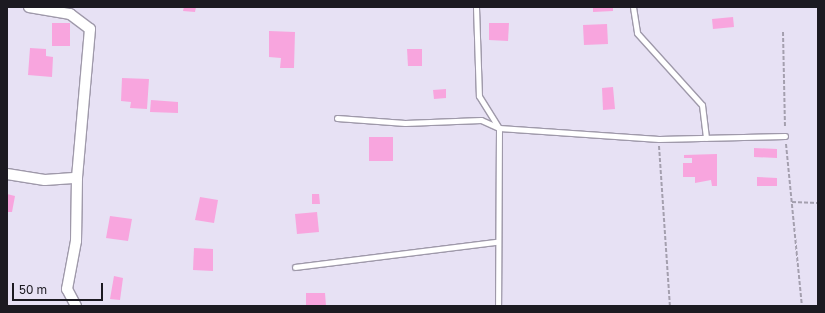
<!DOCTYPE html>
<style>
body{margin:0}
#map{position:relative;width:825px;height:313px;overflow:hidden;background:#e7e1f4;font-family:"Golos Text",sans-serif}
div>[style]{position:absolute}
.building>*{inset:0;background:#f8a5de}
.path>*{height:2px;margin-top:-1px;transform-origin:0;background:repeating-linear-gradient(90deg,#a49fae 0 4px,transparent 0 6px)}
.roads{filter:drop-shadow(1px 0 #9f99aa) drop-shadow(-1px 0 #9f99aa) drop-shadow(0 1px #9f99aa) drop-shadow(0 -1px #9f99aa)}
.lane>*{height:5px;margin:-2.5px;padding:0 2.5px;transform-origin:2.5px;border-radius:2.5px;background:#fff}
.street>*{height:10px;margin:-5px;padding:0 5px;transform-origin:5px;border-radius:5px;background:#fff}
span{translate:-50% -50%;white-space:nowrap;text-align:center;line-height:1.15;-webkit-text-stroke:3px #e7e1f4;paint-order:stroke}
.frame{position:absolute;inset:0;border:8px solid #1c1a21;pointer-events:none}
.scale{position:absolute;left:12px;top:283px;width:91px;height:18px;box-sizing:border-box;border:2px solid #1c1a21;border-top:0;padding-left:5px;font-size:12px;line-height:14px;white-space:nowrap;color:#1c1a21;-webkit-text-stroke:3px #e7e1f4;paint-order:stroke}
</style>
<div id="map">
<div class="building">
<div style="clip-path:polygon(184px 7px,196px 7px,195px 12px,183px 11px)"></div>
<div style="clip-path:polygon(593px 7px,613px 7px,613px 11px,593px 12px)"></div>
<div style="clip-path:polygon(733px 17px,734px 27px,713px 29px,712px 19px)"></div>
<div style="clip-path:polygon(52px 23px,70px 23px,70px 46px,52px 46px)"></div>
<div style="clip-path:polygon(489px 23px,509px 23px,508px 41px,489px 40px)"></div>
<div style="clip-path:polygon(607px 24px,608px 44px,584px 45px,583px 25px)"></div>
<div style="clip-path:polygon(269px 31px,295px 32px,294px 68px,280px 68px,281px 58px,269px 57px)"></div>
<div style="clip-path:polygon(30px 48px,46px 49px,46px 56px,53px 57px,52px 77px,28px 75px)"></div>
<div style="clip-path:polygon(407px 49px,422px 49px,422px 66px,408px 66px)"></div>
<div style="clip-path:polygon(122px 78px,149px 79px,147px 109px,130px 108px,131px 102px,121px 101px)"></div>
<div style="clip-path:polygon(613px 87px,615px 109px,603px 110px,602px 88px)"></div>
<div style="clip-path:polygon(446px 89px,446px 98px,434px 99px,433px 90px)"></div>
<div style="clip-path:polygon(151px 100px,178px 102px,178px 113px,150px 112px)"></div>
<div style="clip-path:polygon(369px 137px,393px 137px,393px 161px,369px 161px)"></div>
<div style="clip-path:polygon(754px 148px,777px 149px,777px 158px,754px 157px)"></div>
<div style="clip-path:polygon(717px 154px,717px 186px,712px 186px,711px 180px,695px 183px,695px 177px,683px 177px,683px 163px,692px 163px,692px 158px,684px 158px,684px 155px)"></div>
<div style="clip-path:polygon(757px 177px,777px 178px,777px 186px,757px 186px)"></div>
<div style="clip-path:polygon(7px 194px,15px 196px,12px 212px,7px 212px)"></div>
<div style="clip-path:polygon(312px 194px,319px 194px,320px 204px,312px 204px)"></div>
<div style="clip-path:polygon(200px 197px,218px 200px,214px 223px,195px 220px)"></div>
<div style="clip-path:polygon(317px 212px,319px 232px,297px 234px,295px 214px)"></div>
<div style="clip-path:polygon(110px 216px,132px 219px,128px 241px,106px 238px)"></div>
<div style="clip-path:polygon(194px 248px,213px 249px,213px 271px,193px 270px)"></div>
<div style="clip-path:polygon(114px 276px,123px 278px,120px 300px,110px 299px)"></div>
<div style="clip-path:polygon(306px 293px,325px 293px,326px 306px,306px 306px)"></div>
</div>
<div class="path">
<div style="left:783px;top:32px;width:96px;rotate:88.8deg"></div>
<div style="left:786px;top:144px;width:163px;rotate:84.4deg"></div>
<div style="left:659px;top:146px;width:160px;rotate:86.1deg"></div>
<div style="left:792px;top:202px;width:26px;rotate:2deg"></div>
</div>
<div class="roads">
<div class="lane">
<div style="left:476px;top:7px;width:89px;rotate:88.1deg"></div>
<div style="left:479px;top:96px;width:38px;rotate:58deg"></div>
<div style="left:499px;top:128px;width:178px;rotate:90.3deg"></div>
<div style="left:633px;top:7px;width:26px;rotate:81deg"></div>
<div style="left:637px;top:33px;width:97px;rotate:47.9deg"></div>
<div style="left:702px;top:105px;width:33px;rotate:83deg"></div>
<div style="left:337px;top:118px;width:68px;rotate:4.2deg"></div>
<div style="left:405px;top:123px;width:76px;rotate:-2.3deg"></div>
<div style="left:481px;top:120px;width:20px;rotate:24deg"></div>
<div style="left:499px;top:128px;width:160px;rotate:3.9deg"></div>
<div style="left:659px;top:139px;width:126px;rotate:-1.4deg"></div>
<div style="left:295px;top:267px;width:203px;rotate:-7.1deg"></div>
</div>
<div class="street">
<div style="left:29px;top:7px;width:42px;rotate:9.7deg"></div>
<div style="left:70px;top:14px;width:25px;rotate:37deg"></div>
<div style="left:90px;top:29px;width:150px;rotate:95deg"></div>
<div style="left:77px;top:178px;width:63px;rotate:90.9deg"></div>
<div style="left:76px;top:241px;width:49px;rotate:100.6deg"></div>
<div style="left:67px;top:289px;width:19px;rotate:62deg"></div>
<div style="left:7px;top:174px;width:38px;rotate:9deg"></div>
<div style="left:45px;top:180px;width:32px;rotate:-4deg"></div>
</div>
</div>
<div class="frame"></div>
<div class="scale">50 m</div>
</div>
